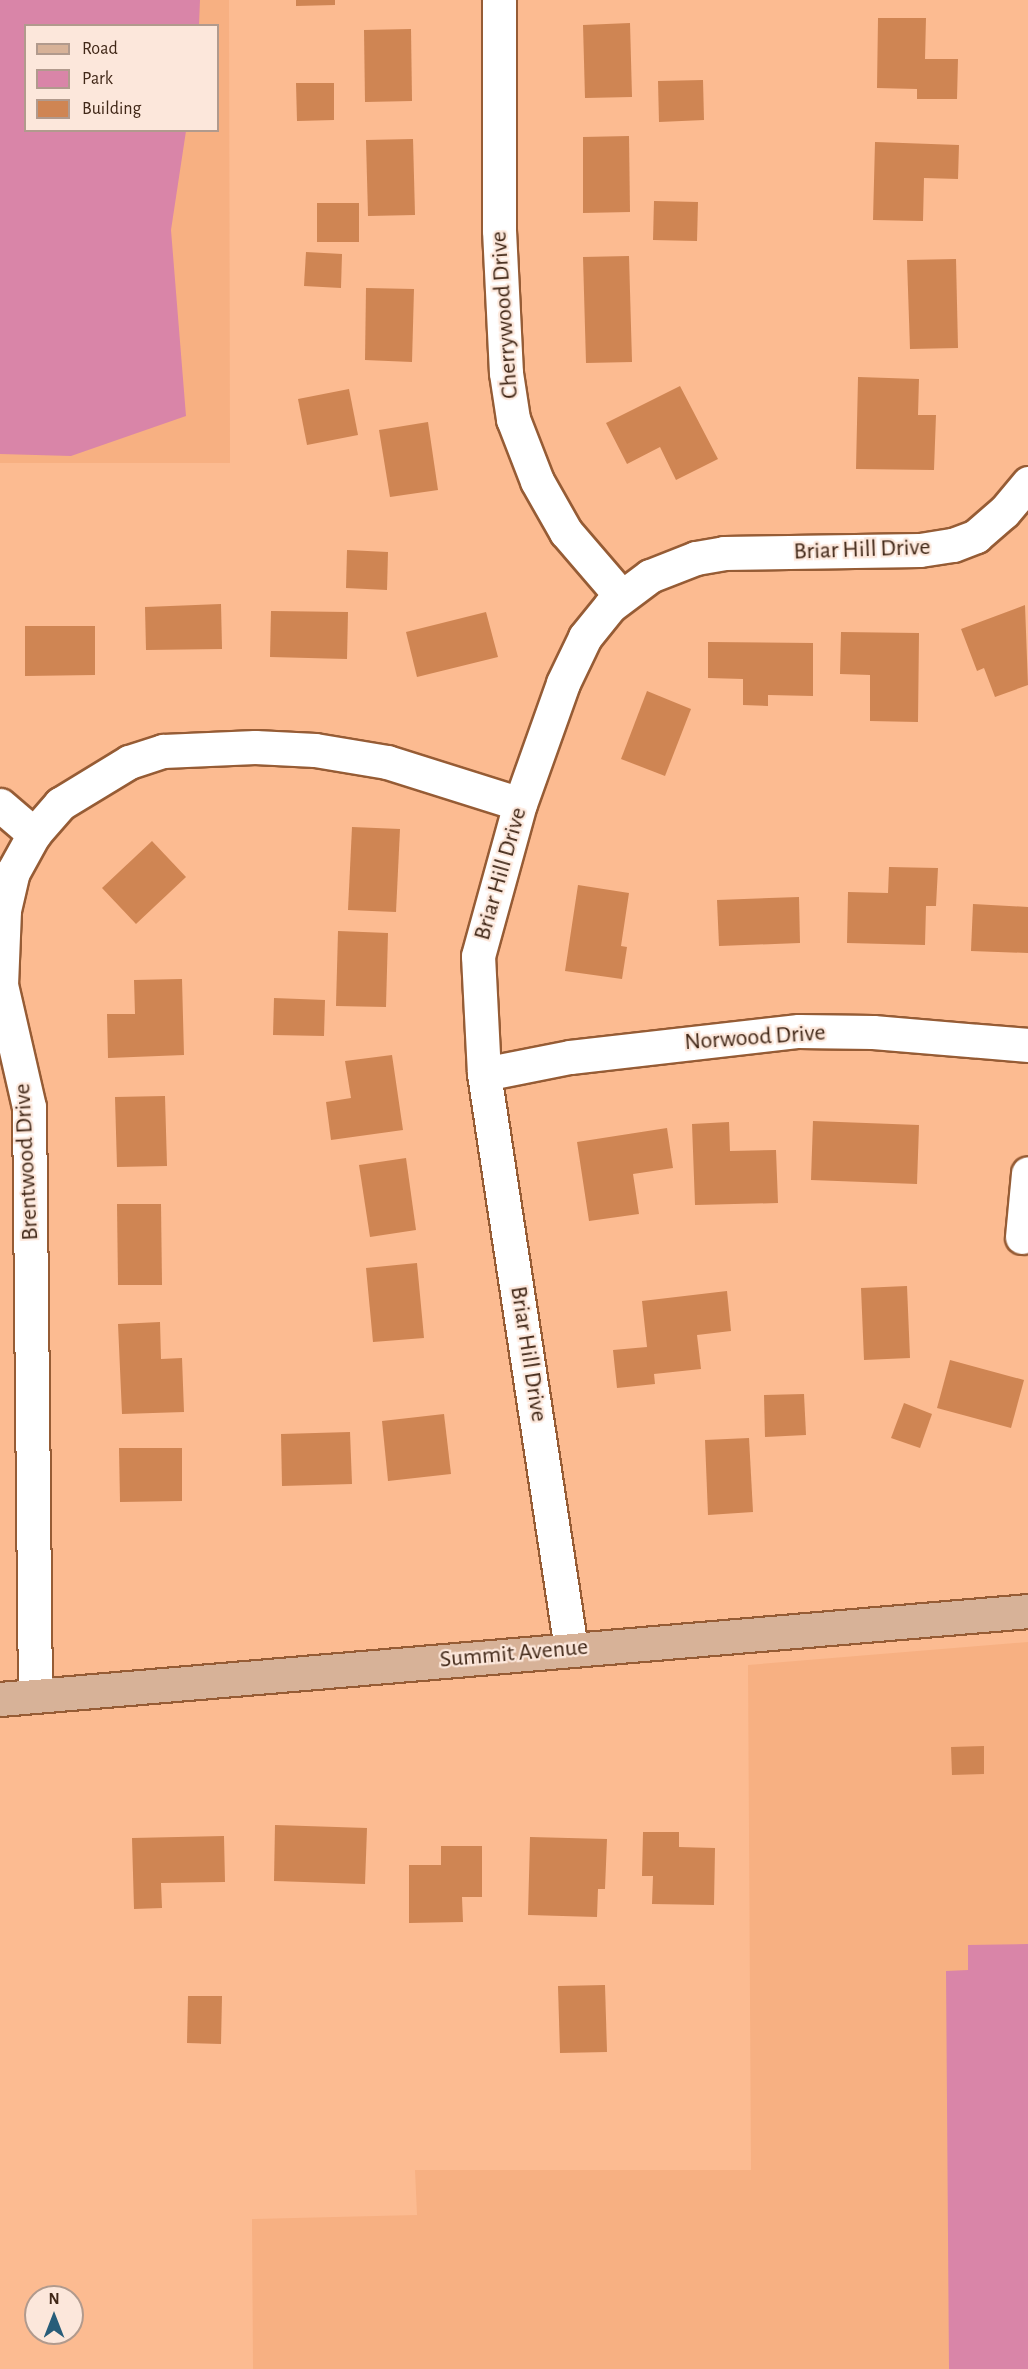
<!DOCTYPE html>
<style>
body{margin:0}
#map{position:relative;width:1028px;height:2369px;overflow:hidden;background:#fcbb91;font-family:"Alegreya Sans",sans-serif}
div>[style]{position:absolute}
.built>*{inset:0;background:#f7b082}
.green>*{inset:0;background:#d985a8}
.building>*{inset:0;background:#cf8553}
.roads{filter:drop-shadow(2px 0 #965c35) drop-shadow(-2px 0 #965c35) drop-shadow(0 2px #965c35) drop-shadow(0 -2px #965c35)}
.minor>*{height:33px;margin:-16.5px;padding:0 16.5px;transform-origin:16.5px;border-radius:16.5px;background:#fff}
.major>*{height:33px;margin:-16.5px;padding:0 16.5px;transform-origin:16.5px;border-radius:16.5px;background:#d7b298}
span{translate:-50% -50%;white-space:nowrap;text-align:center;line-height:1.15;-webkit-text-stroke:4.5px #fce7db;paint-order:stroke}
.street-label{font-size:24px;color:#402717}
.legend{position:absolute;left:24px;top:24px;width:195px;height:108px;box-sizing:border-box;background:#fce7db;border:2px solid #b19a8d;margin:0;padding:8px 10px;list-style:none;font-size:18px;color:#402717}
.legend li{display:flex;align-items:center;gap:12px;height:30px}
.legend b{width:30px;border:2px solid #b19a8d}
.north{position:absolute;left:24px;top:2285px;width:60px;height:60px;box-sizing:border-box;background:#fce7db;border:2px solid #b19a8d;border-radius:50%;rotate:0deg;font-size:16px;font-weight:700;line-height:24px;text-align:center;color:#402717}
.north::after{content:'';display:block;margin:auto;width:21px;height:27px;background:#285d79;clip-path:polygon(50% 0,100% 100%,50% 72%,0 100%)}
</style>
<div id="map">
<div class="built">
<div style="clip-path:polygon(evenodd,0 0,229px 0,230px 463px,0 463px,0 0,26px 26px,218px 26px,218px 130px,26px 130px,26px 26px)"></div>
<div style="clip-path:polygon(1028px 1642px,1028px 2369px,253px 2369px,252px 2219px,417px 2215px,415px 2170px,751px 2170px,748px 1665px)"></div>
</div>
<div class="green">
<div style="clip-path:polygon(0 0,200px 0,199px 25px,26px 26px,26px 130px,186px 131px,171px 230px,186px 416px,71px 456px,0 454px)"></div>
<div style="clip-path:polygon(1028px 1944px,1028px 2369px,949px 2369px,946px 1971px,968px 1970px,968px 1945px)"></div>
</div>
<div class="building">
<div style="clip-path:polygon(296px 0,335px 0,335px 5px,296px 6px)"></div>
<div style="clip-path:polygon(878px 18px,926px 18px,925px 59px,958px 59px,957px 99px,917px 99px,917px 89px,877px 88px)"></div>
<div style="clip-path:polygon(630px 23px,632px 97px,585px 98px,583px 25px)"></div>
<div style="clip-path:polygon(411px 29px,412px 101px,365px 102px,364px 30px)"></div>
<div style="clip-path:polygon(703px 80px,704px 120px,659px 122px,658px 81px)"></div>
<div style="clip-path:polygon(296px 83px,334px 83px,334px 120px,297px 121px)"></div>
<div style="clip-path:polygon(629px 136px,630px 212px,583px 213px,583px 137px)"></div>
<div style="clip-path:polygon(413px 139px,415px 215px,368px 216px,366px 140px)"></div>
<div style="clip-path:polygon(875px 142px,959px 145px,958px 179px,924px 178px,923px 221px,873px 220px)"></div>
<div style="clip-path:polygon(654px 201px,698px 202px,697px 241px,653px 240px)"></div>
<div style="clip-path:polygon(317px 203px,359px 203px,359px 242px,317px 242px)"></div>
<div style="clip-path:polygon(306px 252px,342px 254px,341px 288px,304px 286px)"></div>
<div style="clip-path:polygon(629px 256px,632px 362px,586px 363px,583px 257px)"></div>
<div style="clip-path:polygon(956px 259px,958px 348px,910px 349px,907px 260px)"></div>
<div style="clip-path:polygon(366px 288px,414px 289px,412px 362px,365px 360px)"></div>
<div style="clip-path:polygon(858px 377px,919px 379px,918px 415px,936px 415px,934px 470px,856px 469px)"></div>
<div style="clip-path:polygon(680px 386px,718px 459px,676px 480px,660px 447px,627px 464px,606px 423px)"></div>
<div style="clip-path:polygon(349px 389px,358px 435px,307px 445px,298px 399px)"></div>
<div style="clip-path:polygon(428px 422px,438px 490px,390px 497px,379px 430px)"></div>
<div style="clip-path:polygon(347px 550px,388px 552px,387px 590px,346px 588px)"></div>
<div style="clip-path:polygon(221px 604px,222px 649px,146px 650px,145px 607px)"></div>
<div style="clip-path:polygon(1025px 605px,1028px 685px,995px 697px,984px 668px,977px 671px,961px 629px)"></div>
<div style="clip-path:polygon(271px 611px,348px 612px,347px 659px,270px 657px)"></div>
<div style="clip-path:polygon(486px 612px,498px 657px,417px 677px,406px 632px)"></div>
<div style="clip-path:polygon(25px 626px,95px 626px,95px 675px,25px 676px)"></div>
<div style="clip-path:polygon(841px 632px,919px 633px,918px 722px,870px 721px,870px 675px,840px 674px)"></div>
<div style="clip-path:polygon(708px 642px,813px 643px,813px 696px,768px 695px,768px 706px,743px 705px,743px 679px,708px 678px)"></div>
<div style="clip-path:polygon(647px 691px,691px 709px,665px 776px,621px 759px)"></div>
<div style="clip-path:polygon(352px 827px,400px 829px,396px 912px,348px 910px)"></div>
<div style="clip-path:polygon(152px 841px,186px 877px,136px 924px,102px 888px)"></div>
<div style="clip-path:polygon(889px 867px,938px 868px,936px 906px,926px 906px,925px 945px,847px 943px,848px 892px,888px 893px)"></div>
<div style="clip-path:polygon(578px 885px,629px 893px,621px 946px,627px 947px,622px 979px,565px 971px)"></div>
<div style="clip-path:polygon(799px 897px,800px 943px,719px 946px,717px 900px)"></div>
<div style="clip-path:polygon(973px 904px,1028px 907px,1028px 953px,971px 951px)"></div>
<div style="clip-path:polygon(338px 931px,388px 933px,386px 1007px,336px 1006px)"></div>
<div style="clip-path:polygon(182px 979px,184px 1055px,108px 1058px,107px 1014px,135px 1014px,134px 980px)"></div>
<div style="clip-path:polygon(274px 998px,325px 1000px,324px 1036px,273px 1035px)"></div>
<div style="clip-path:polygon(392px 1055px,403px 1130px,331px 1140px,326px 1102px,351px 1098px,345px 1061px)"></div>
<div style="clip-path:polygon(165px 1096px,167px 1166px,117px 1167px,115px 1097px)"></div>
<div style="clip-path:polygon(813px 1121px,919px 1125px,917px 1184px,811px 1180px)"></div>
<div style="clip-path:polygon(729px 1122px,730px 1151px,776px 1150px,778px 1203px,695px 1205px,692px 1124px)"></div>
<div style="clip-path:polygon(667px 1128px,673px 1168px,633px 1174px,639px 1214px,589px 1221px,577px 1142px)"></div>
<div style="clip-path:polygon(406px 1158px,416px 1230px,370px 1237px,359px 1165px)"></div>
<div style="clip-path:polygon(117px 1204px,161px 1204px,162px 1285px,118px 1285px)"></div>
<div style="clip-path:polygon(417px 1263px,424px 1338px,373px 1342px,366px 1268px)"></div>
<div style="clip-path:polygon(907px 1286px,910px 1358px,864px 1360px,861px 1288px)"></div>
<div style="clip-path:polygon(727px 1291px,731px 1331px,697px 1335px,701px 1369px,654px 1374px,655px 1384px,617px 1388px,613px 1350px,647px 1347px,642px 1301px)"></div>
<div style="clip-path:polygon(160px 1322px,161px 1359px,182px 1358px,184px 1412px,122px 1414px,118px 1324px)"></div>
<div style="clip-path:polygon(950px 1360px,1024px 1380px,1011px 1428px,937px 1408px)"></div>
<div style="clip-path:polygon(804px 1394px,806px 1435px,765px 1437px,764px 1395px)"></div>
<div style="clip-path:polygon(904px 1403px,932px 1414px,920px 1448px,891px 1438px)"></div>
<div style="clip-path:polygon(444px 1414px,451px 1474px,388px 1481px,382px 1421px)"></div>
<div style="clip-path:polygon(350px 1432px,352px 1484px,282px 1486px,281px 1434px)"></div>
<div style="clip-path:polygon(749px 1438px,753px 1512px,708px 1515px,705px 1440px)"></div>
<div style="clip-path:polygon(119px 1448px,182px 1448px,182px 1501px,120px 1502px)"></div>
<div style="clip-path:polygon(984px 1746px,984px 1774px,952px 1775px,951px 1747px)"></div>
<div style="clip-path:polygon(275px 1825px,367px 1828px,365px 1884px,274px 1881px)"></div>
<div style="clip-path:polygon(643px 1832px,679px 1832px,679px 1847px,715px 1848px,714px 1905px,652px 1904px,653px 1876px,642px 1876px)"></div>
<div style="clip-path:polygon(224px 1836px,225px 1882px,161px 1883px,162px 1908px,134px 1909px,132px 1838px)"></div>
<div style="clip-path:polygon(530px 1837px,607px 1839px,605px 1889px,598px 1889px,597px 1917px,528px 1915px)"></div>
<div style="clip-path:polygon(441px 1846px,482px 1846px,482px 1897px,462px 1897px,463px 1922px,409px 1923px,409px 1865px,441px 1865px)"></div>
<div style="clip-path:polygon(605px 1985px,607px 2052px,560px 2053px,558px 1986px)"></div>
<div style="clip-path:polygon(188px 1996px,222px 1996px,221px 2044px,187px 2043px)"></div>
</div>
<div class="roads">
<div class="minor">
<div style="left:499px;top:0;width:230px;rotate:90deg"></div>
<div style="left:499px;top:230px;width:143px;rotate:87.2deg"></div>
<div style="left:506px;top:373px;width:47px;rotate:81.3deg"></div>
<div style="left:513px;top:419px;width:66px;rotate:68.8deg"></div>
<div style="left:537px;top:481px;width:59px;rotate:60.4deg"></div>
<div style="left:566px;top:532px;width:84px;rotate:49.3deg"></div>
<div style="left:0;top:805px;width:45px;rotate:40.5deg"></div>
<div style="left:484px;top:1074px;width:88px;rotate:-11.2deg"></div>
<div style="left:570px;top:1057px;width:230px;rotate:-6.5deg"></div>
<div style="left:799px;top:1031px;width:74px;rotate:0.8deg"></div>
<div style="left:873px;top:1032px;width:156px;rotate:4.8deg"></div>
<div style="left:1022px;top:1237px;width:64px;rotate:-84.6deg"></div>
<div style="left:571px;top:1649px;width:582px;rotate:-98.6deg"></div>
<div style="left:484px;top:1074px;width:118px;rotate:-92.9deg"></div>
<div style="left:478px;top:956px;width:158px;rotate:-74.6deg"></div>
<div style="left:520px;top:804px;width:128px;rotate:-70.4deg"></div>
<div style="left:563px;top:683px;width:51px;rotate:-64.4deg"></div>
<div style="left:585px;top:637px;width:40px;rotate:-51deg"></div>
<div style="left:610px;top:606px;width:50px;rotate:-36.9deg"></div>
<div style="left:650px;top:576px;width:49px;rotate:-21.4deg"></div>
<div style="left:696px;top:558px;width:28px;rotate:-10deg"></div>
<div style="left:724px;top:553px;width:196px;rotate:-0.9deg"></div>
<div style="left:920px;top:550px;width:33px;rotate:-9deg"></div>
<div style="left:953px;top:545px;width:25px;rotate:-21deg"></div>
<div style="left:976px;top:536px;width:37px;rotate:-41deg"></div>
<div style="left:1004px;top:512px;width:38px;rotate:-50deg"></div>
<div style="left:35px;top:1696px;width:589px;rotate:-90.58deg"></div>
<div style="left:29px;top:1107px;width:125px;rotate:-102.9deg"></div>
<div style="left:1px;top:985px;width:75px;rotate:-87.7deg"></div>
<div style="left:4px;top:910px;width:39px;rotate:-77deg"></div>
<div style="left:13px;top:872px;width:43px;rotate:-61.1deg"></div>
<div style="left:34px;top:834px;width:40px;rotate:-49deg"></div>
<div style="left:60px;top:804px;width:81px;rotate:-31.3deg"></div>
<div style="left:129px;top:762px;width:36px;rotate:-18deg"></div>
<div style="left:163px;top:751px;width:92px;rotate:-2.5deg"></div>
<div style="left:255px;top:747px;width:60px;rotate:2.9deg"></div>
<div style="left:315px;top:750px;width:73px;rotate:9.5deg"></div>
<div style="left:387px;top:762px;width:139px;rotate:17.5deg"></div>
</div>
<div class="major">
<div style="left:0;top:1699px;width:1032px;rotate:-4.89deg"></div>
</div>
</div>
<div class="street-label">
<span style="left:505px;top:315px;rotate:-94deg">Cherrywood Drive</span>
<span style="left:862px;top:550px;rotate:-2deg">Briar Hill Drive</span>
<span style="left:501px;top:874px;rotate:-74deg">Briar Hill Drive</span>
<span style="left:755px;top:1038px;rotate:-4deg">Norwood Drive</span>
<span style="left:27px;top:1162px;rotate:-93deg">Brentwood Drive</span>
<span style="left:528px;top:1354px;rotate:81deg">Briar Hill Drive</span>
<span style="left:514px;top:1654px;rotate:-5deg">Summit Avenue</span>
</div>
<ul class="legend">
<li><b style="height:8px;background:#d7b298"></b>Road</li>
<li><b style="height:16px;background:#d985a8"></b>Park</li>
<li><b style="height:16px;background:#cf8553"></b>Building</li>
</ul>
<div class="north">N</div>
</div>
